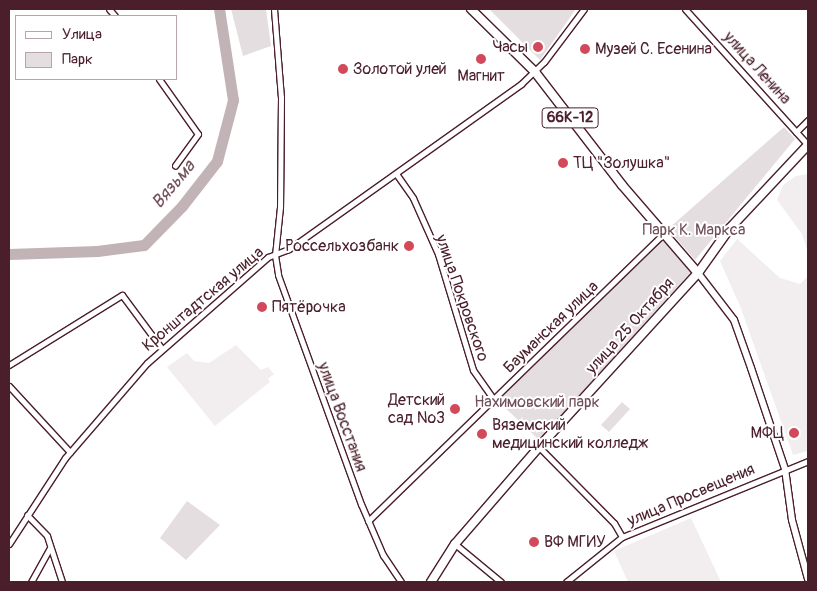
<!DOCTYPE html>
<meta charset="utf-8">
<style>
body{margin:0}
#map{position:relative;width:817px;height:591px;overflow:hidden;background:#fff;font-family:Pangolin,sans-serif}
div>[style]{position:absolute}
.built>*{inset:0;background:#f2eeef}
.green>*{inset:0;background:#e5dee0}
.river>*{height:11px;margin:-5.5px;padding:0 5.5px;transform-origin:5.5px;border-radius:5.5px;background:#c1b3b6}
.roads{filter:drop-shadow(1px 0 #4a1f2b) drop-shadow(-1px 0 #4a1f2b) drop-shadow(0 1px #4a1f2b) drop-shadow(0 -1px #4a1f2b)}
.minor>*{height:5px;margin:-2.5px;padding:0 2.5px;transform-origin:2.5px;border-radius:2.5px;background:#fff}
.tertiary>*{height:6px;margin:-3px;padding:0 3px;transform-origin:3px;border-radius:3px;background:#fff}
.primary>*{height:8px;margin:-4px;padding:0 4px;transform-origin:4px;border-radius:4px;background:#fff}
.dots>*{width:14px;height:14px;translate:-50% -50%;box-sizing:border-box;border:2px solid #fff;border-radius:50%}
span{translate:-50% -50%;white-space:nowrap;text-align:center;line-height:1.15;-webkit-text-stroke:4px #fff;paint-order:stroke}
.shield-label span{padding:1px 4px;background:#fff;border:1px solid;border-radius:4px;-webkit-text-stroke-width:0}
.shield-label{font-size:15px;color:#4a1f2b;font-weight:700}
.poi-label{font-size:16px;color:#4a1f2b}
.right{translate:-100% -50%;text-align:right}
.left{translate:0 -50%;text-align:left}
.street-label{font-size:16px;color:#4a1f2b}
.park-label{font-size:16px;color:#714f58}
.water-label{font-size:18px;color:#74535c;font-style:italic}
.frame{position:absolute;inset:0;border:10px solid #4a1f2b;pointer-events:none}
.legend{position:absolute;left:15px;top:15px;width:162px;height:65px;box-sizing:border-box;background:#fff;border:1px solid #b7a5aa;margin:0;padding:6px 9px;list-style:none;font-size:15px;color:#4a1f2b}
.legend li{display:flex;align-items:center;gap:10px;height:25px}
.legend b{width:25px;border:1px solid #b7a5aa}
</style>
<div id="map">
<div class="built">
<div style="clip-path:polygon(808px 174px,808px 253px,802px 234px,777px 200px,783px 185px,796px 176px)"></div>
<div style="clip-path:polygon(737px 239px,780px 278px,800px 284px,808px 276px,808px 451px,793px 455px,740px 306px,720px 261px)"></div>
<div style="clip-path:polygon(236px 345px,261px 370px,268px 367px,274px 374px,268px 379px,270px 382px,215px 426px,167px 367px,187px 353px,194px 361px,209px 363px)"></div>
<div style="clip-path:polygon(691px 518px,721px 582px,628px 582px,614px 551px)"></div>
</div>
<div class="green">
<div style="clip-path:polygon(231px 9px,266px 9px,271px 46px,243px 56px)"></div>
<div style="clip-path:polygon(489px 9px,576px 9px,540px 60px)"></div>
<div style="clip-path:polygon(784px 127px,795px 139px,695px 260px,668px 229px)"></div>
<div style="clip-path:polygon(663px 239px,691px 272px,539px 440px,498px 401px)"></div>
<div style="clip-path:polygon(622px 402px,630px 409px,609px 432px,601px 425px)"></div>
<div style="clip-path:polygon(187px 501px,220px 525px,186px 560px,160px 538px)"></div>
</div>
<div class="river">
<div style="left:9px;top:254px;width:88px;rotate:-2deg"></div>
<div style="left:97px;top:251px;width:47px;rotate:-7.3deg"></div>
<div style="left:144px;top:245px;width:54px;rotate:-45.7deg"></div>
<div style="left:182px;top:206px;width:57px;rotate:-52.1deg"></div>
<div style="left:217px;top:161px;width:63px;rotate:-75.3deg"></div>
<div style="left:233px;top:100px;width:92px;rotate:-98.7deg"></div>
</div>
<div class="roads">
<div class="minor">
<div style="left:109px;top:9px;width:9px;rotate:49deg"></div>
<div style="left:274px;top:9px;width:88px;rotate:85.5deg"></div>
<div style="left:281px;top:97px;width:110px;rotate:90.5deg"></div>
<div style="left:280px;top:207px;width:48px;rotate:95.9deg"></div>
<div style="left:275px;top:255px;width:20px;rotate:81deg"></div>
<div style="left:278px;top:275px;width:244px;rotate:70.1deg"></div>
<div style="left:361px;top:504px;width:56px;rotate:66.7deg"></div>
<div style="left:383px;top:555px;width:32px;rotate:56deg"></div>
<div style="left:685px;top:9px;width:182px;rotate:47.9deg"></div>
<div style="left:159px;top:79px;width:67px;rotate:54.7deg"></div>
<div style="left:198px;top:134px;width:39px;rotate:126deg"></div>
<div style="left:796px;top:132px;width:17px;rotate:-45deg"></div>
<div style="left:397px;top:175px;width:28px;rotate:55deg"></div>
<div style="left:413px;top:198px;width:61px;rotate:65.9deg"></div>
<div style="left:438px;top:254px;width:121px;rotate:73.2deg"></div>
<div style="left:473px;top:370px;width:37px;rotate:55deg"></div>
<div style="left:9px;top:365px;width:133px;rotate:-31.8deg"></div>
<div style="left:122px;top:295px;width:67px;rotate:53.5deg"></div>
<div style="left:9px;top:386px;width:90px;rotate:47.3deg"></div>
<div style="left:539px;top:447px;width:107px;rotate:45.4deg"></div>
<div style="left:614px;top:523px;width:16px;rotate:60deg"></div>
<div style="left:27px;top:515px;width:29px;rotate:46deg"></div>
<div style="left:47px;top:536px;width:48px;rotate:71.9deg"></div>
<div style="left:368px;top:521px;width:412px;rotate:-44.2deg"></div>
<div style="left:9px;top:544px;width:103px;rotate:-56.9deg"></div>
<div style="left:65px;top:458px;width:125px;rotate:-49.2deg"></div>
<div style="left:147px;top:363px;width:161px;rotate:-41.2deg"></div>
<div style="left:268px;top:257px;width:22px;rotate:-21deg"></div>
<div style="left:289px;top:249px;width:285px;rotate:-35.4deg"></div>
<div style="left:521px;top:84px;width:32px;rotate:-44deg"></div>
<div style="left:544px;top:62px;width:66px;rotate:-53deg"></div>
<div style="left:455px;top:544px;width:60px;rotate:39.6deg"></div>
<div style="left:31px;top:582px;width:39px;rotate:-61deg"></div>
<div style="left:566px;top:582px;width:72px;rotate:-38.8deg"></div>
<div style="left:622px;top:537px;width:201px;rotate:-22.2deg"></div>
</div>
<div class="tertiary">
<div style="left:698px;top:273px;width:59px;rotate:52.5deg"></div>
<div style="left:734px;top:320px;width:51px;rotate:70.5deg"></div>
<div style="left:751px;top:368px;width:107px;rotate:71.4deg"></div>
<div style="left:785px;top:469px;width:51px;rotate:82.2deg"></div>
<div style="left:792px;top:520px;width:61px;rotate:74.8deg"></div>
</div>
<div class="primary">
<div style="left:471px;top:9px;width:90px;rotate:44.5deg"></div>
<div style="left:535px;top:72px;width:143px;rotate:52.4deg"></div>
<div style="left:622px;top:185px;width:116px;rotate:49.2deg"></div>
<div style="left:431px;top:582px;width:45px;rotate:-57.7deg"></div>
<div style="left:455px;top:544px;width:128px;rotate:-49.1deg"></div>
<div style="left:539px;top:447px;width:236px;rotate:-47.6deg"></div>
<div style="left:698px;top:273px;width:55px;rotate:-54.6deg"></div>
<div style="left:730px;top:228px;width:114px;rotate:-46.8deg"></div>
</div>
</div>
<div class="dots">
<div style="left:538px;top:47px;background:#d1495b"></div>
<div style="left:585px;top:49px;background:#d1495b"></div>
<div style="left:481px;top:59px;background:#d1495b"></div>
<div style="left:343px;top:69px;background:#d1495b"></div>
<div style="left:563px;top:163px;background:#d1495b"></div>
<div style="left:409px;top:246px;background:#d1495b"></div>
<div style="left:262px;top:307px;background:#d1495b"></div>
<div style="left:455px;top:409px;background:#d1495b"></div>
<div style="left:794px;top:433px;background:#d1495b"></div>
<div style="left:482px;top:434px;background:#d1495b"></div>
<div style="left:534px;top:542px;background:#d1495b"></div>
</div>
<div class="shield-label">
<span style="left:570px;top:118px">66К-12</span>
</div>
<div class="poi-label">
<span class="right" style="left:528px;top:47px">Часы</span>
<span class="left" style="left:595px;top:49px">Музей С. Есенина</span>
<span class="left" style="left:353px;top:69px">Золотой улей</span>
<span style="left:481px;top:76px">Магнит</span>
<span class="left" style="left:573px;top:163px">ТЦ "Золушка"</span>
<span class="right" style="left:399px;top:246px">Россельхозбанк</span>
<span class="left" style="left:272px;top:307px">Пятёрочка</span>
<span class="right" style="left:445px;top:409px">Детский<br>сад №3</span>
<span class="left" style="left:492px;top:434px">Вяземский<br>медицинский колледж</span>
<span class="right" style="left:784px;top:433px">МФЦ</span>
<span class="left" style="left:544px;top:542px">ВФ МГИУ</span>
</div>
<div class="street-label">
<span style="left:757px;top:68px;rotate:48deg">улица Ленина</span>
<span style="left:462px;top:298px;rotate:71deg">улица Покровского</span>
<span style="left:203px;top:299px;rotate:-40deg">Кронштадтская улица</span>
<span style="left:630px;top:326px;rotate:-48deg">улица 25 Октября</span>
<span style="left:551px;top:327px;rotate:-44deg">Бауманская улица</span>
<span style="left:342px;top:417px;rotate:70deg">улица Восстания</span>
<span style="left:691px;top:495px;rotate:-23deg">улица Просвещения</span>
</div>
<div class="park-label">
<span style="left:694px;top:230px">Парк К. Маркса</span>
<span style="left:537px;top:402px">Нахимовский парк</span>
</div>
<div class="water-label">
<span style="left:174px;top:185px;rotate:-50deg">Вязьма</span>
</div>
<div class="frame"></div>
<ul class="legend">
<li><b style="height:6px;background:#fff"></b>Улица</li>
<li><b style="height:14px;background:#e5dee0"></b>Парк</li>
</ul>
</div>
